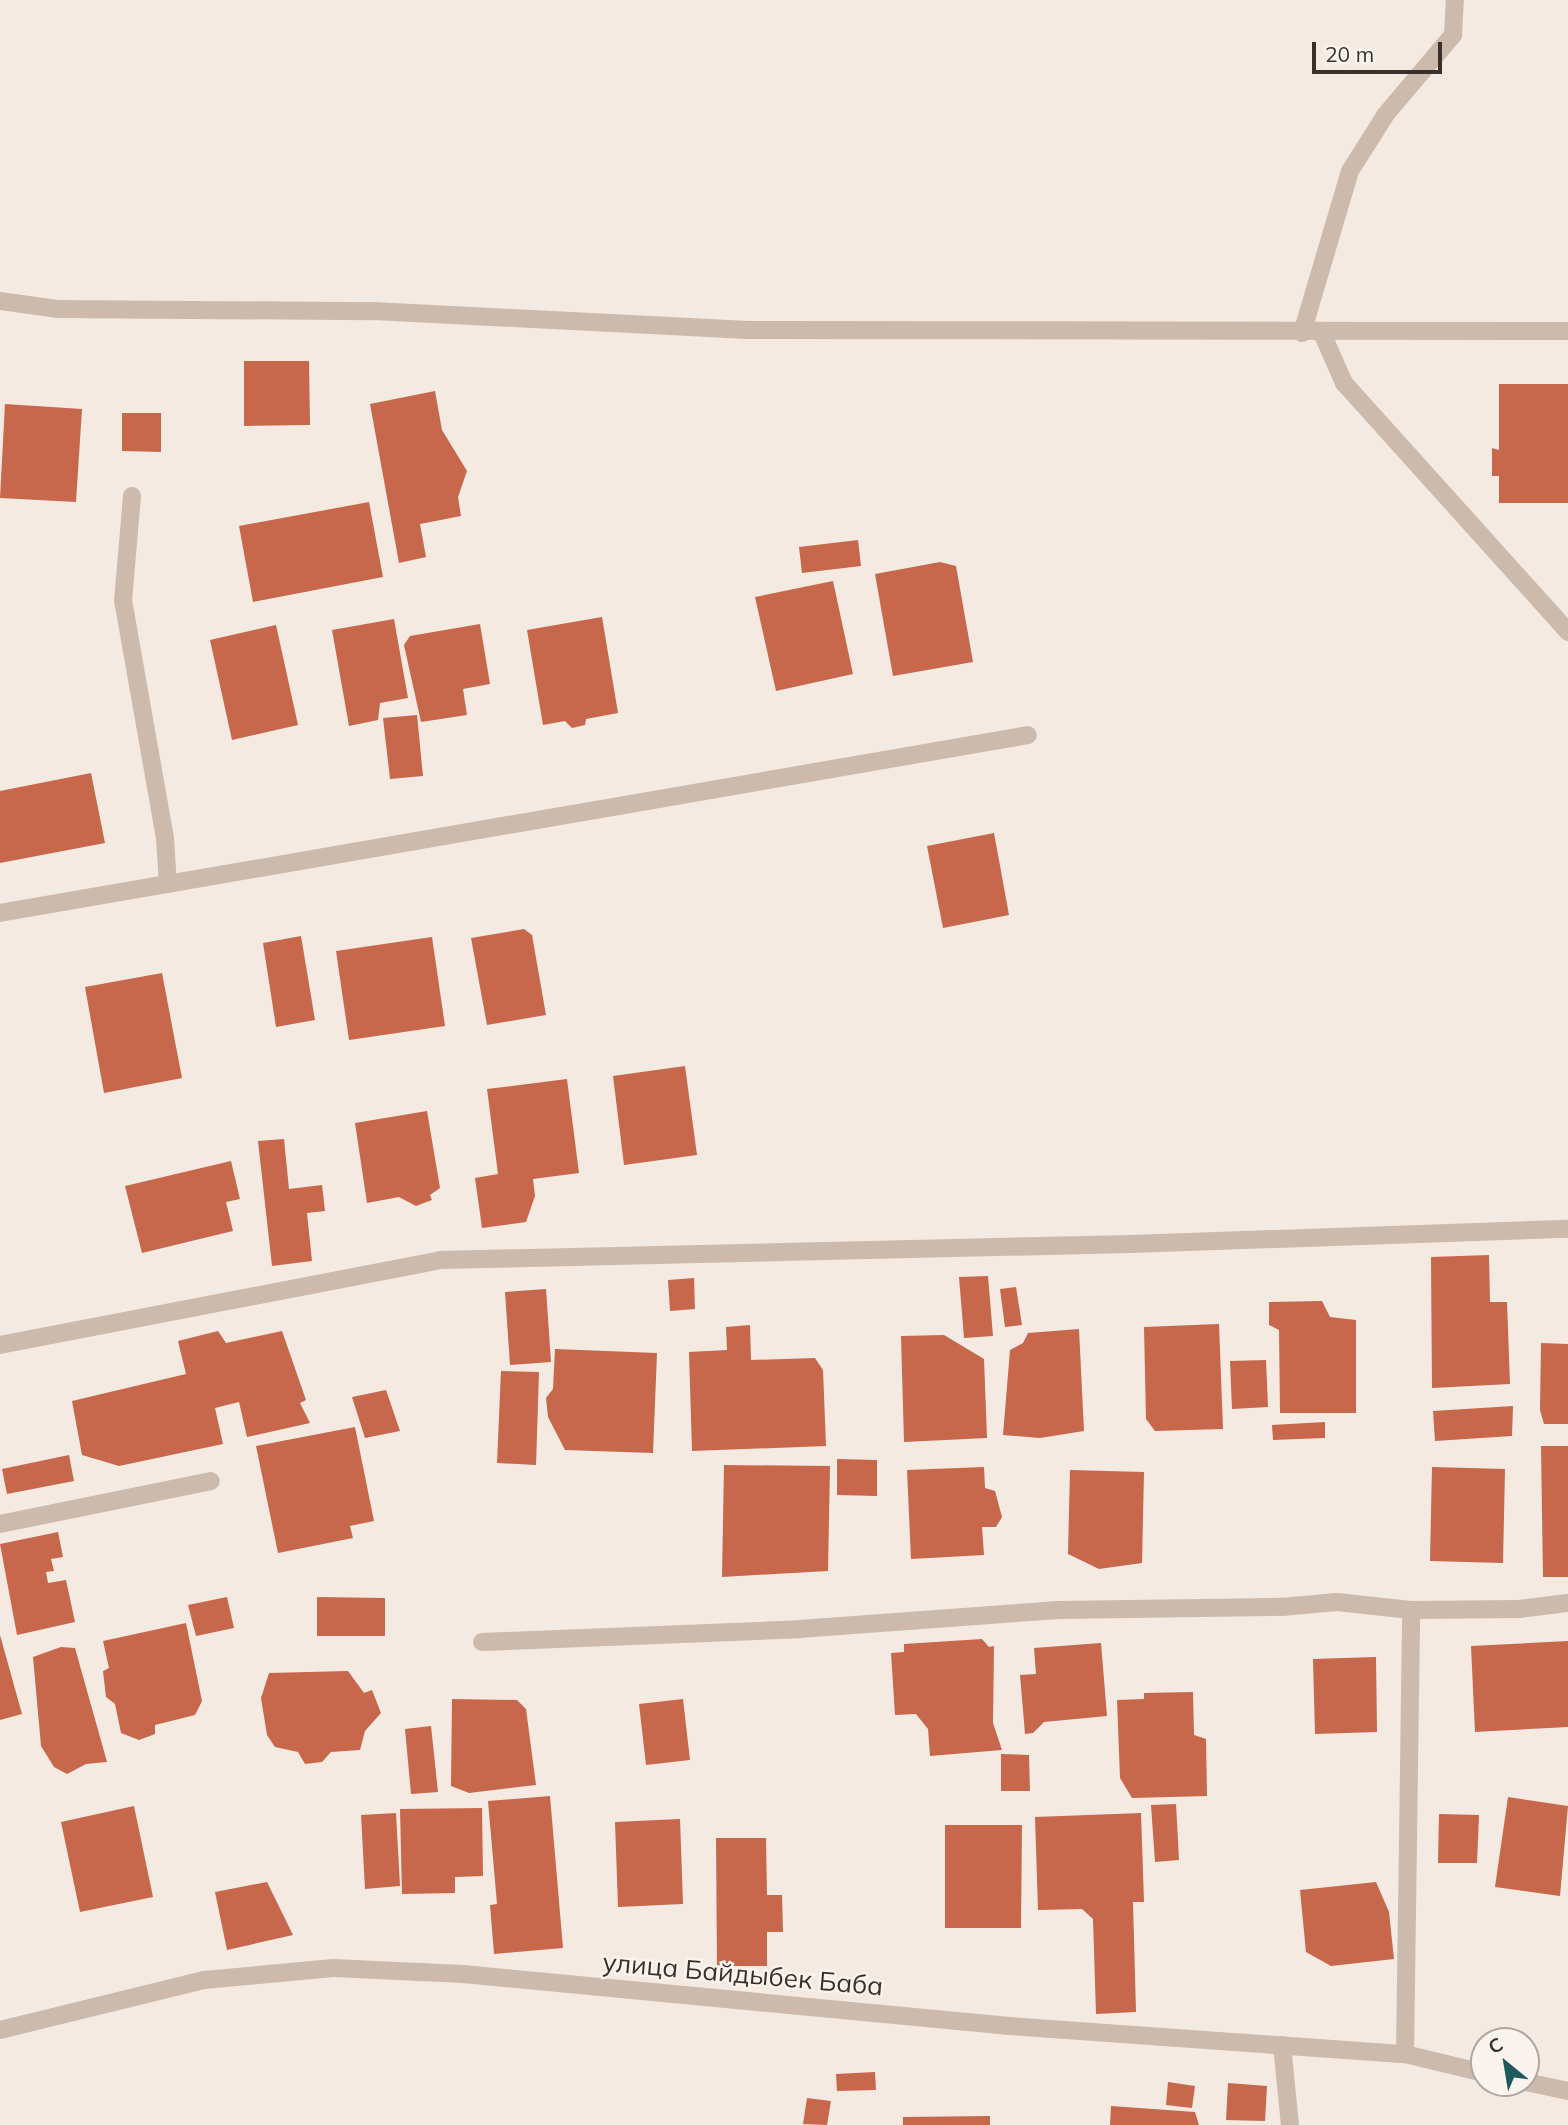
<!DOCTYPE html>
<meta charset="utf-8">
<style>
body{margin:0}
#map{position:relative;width:1568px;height:2125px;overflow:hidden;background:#f4eae1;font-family:Mulish,sans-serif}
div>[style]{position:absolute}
.building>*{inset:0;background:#c7674c}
.minor>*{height:18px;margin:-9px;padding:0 9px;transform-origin:9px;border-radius:9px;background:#ccbaac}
span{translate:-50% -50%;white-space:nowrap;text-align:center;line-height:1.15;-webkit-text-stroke:5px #fbf4ee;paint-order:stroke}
.street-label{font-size:26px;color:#3a302b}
.north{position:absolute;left:1470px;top:2027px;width:70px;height:70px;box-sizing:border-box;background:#fbf4ee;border:2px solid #aea6a0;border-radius:50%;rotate:330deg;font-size:19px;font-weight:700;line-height:28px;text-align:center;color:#3a302b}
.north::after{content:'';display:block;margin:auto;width:24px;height:32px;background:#1f5a5d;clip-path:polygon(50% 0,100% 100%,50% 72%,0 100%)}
.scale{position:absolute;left:1312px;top:42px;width:130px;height:32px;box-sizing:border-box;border:4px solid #3a302b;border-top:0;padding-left:9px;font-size:21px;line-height:24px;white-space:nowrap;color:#3a302b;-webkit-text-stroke:5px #fbf4ee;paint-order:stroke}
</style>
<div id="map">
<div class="building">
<div style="clip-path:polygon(244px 361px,309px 361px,310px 425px,244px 426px)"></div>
<div style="clip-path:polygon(1499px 384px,1568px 384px,1568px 503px,1499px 503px,1499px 476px,1492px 476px,1492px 448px,1499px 450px)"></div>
<div style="clip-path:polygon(435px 391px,442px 430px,467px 471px,458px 497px,461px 516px,420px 524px,426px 557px,399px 563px,370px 404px)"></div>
<div style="clip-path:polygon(5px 404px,82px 409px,76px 502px,0 498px)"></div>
<div style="clip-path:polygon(122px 413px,161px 413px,161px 452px,122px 451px)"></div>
<div style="clip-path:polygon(369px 502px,383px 577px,253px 602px,239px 526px)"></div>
<div style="clip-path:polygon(858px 540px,861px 566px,802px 573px,799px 547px)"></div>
<div style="clip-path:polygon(940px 562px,956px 566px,973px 662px,893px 676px,875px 574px)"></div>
<div style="clip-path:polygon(833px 581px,853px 674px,776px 691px,755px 597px)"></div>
<div style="clip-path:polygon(602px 617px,618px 713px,586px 719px,585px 725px,572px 728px,565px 721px,543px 725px,527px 630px)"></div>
<div style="clip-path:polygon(394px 619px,408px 698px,380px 703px,378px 720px,349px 726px,332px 630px)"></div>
<div style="clip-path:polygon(480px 624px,490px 684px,463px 689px,467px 715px,421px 722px,404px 645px,410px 636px)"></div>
<div style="clip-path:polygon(276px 625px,298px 725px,232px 740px,210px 640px)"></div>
<div style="clip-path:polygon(417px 715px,423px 776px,390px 779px,383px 718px)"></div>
<div style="clip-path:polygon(91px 773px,105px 843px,0 863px,0 791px)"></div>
<div style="clip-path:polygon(994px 833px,1009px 915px,943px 928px,927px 846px)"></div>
<div style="clip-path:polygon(524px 929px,532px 935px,546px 1015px,487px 1025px,471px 938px)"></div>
<div style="clip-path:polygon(301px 936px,315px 1020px,276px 1027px,263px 943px)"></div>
<div style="clip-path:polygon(432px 937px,445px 1026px,349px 1040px,336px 951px)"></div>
<div style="clip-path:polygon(162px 973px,182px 1078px,104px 1093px,85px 987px)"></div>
<div style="clip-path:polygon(685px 1066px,697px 1155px,624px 1165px,613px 1076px)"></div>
<div style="clip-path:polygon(567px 1079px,579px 1173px,533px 1179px,535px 1196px,526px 1222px,482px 1228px,475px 1178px,498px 1174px,487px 1089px)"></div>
<div style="clip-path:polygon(427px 1111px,440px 1188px,430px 1195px,432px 1200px,416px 1206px,399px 1197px,367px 1203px,355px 1123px)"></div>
<div style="clip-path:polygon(284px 1139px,289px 1189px,322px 1185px,325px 1211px,307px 1213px,312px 1261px,272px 1266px,258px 1141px)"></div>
<div style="clip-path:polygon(231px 1161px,240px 1199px,226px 1202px,233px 1231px,142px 1253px,125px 1186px)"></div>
<div style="clip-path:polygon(1489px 1255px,1490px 1302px,1507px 1302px,1510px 1384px,1432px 1388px,1431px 1257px)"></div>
<div style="clip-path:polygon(988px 1276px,993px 1336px,964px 1338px,959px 1277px)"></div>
<div style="clip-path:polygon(694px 1278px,695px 1309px,670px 1311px,668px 1280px)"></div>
<div style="clip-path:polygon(1016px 1287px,1022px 1325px,1005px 1327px,1000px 1289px)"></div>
<div style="clip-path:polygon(546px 1289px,551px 1362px,510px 1365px,505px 1292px)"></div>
<div style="clip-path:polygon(1322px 1301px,1330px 1317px,1356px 1320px,1356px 1413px,1280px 1413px,1279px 1330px,1269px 1325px,1269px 1302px)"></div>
<div style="clip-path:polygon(1219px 1324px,1223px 1429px,1155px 1431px,1146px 1419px,1144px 1327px)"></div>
<div style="clip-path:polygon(750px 1325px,751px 1360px,815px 1358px,823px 1370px,826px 1446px,692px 1451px,689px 1352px,727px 1350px,726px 1327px)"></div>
<div style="clip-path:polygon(1079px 1329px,1084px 1431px,1040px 1438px,1003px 1435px,1010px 1350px,1023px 1343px,1028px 1333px)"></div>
<div style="clip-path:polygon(218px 1331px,226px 1343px,282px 1331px,306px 1400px,300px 1403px,310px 1423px,247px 1437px,239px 1402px,215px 1408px,223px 1444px,119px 1466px,82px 1455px,72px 1401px,186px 1374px,178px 1341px)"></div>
<div style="clip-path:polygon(944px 1335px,984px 1359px,987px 1438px,904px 1442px,901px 1336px)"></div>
<div style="clip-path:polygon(1541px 1343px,1568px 1344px,1568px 1424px,1544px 1424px,1540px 1410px)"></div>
<div style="clip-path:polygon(555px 1349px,657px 1353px,653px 1453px,565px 1450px,548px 1417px,546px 1398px,553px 1389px)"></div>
<div style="clip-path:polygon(1266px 1360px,1268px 1407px,1232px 1409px,1230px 1361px)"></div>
<div style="clip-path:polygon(501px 1371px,539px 1372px,536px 1465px,497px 1463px)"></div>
<div style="clip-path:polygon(386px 1390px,400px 1431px,365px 1438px,352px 1397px)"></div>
<div style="clip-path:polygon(1513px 1406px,1512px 1436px,1435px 1441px,1433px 1411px)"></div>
<div style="clip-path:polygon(1325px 1422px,1325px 1438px,1273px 1440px,1272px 1425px)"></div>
<div style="clip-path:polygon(355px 1427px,374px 1521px,350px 1526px,353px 1538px,278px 1553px,256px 1446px)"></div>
<div style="clip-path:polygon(1541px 1446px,1568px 1446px,1568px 1577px,1543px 1577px)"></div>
<div style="clip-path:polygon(69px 1455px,74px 1481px,7px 1494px,2px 1469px)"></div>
<div style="clip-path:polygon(837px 1459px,877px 1460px,877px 1496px,837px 1495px)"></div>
<div style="clip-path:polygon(724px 1465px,830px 1466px,828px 1571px,722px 1577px)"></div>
<div style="clip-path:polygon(984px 1467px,985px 1488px,995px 1491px,1002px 1517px,996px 1527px,982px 1527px,984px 1555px,911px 1559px,907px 1470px)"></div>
<div style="clip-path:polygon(1432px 1467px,1505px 1469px,1503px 1563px,1430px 1561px)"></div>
<div style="clip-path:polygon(1070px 1470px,1144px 1472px,1142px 1563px,1099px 1569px,1068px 1554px)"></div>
<div style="clip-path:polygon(58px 1532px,63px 1557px,51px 1559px,54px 1571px,46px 1572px,48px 1583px,66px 1580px,75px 1622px,17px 1635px,0 1544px)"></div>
<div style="clip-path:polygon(227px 1597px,234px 1628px,196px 1636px,188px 1605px)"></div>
<div style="clip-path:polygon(317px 1597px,385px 1598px,385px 1636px,317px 1636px)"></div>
<div style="clip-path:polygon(186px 1623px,202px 1701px,195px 1715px,155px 1725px,155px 1734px,139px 1740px,121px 1733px,115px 1704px,106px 1697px,103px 1671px,109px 1668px,103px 1641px)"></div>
<div style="clip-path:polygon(0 1635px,22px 1714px,0 1720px)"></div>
<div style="clip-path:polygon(982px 1639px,989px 1647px,994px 1646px,993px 1723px,1002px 1750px,930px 1756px,928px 1729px,916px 1714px,895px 1715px,891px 1653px,904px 1652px,904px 1644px)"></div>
<div style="clip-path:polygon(1568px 1641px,1568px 1727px,1475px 1732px,1471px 1646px)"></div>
<div style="clip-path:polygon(1101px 1643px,1107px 1716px,1044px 1722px,1033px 1733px,1025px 1734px,1020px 1675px,1036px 1674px,1034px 1648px)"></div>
<div style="clip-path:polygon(61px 1647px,75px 1648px,107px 1762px,86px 1764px,67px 1774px,54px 1767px,41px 1746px,33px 1657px)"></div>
<div style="clip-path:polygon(1376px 1657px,1377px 1732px,1315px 1734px,1313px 1659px)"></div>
<div style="clip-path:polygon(348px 1671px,364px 1693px,372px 1690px,381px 1713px,365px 1731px,360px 1750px,331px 1752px,322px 1762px,305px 1764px,298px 1752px,275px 1747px,267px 1735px,261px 1698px,269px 1673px)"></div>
<div style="clip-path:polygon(1193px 1692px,1194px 1735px,1206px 1739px,1207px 1796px,1132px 1798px,1120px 1778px,1117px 1700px,1144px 1699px,1144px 1693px)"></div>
<div style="clip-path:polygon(452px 1699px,517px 1700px,526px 1709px,536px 1785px,469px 1793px,451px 1786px)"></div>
<div style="clip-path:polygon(683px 1699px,690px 1760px,646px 1765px,639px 1704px)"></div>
<div style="clip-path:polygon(431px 1726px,438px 1792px,411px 1794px,405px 1729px)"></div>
<div style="clip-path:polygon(1001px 1754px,1029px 1755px,1030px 1791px,1001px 1791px)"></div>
<div style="clip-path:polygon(550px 1796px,563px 1948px,494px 1954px,490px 1905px,497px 1904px,488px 1801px)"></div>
<div style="clip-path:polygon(1508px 1797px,1568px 1806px,1560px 1896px,1495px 1887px)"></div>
<div style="clip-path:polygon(1176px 1804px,1179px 1860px,1155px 1862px,1151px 1805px)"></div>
<div style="clip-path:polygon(134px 1806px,153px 1897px,80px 1912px,61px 1822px)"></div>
<div style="clip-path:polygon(482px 1808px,483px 1876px,455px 1877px,455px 1893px,402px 1894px,400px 1809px)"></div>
<div style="clip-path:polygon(396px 1813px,400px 1886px,365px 1889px,361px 1815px)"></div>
<div style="clip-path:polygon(1141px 1813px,1144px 1902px,1133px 1902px,1136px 2012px,1096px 2014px,1093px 1919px,1082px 1909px,1038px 1910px,1035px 1817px)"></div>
<div style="clip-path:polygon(1439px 1814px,1479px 1815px,1477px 1863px,1438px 1863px)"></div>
<div style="clip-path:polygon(680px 1819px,683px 1904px,618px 1907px,615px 1822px)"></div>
<div style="clip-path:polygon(945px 1825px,1022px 1825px,1021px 1928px,945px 1928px)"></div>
<div style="clip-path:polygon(716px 1838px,766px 1838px,767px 1895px,782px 1895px,783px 1932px,767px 1932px,767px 1966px,717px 1966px)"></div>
<div style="clip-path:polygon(267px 1882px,293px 1935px,227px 1950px,215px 1892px)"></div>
<div style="clip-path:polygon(1376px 1882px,1389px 1912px,1394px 1959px,1331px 1966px,1306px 1952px,1300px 1890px)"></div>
<div style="clip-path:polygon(875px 2072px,876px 2090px,837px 2091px,836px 2074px)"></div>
<div style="clip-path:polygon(1168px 2082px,1195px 2086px,1192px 2108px,1166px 2105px)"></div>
<div style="clip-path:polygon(1228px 2083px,1267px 2086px,1265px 2121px,1226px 2120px)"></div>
<div style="clip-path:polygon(807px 2098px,831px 2101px,827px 2125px,803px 2124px)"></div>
<div style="clip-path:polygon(1111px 2106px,1195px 2112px,1199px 2125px,1110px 2125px)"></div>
<div style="clip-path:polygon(990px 2116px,990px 2125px,903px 2125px,903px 2117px)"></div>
</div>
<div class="minor">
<div style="left:0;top:301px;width:59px;rotate:7.9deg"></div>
<div style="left:58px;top:309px;width:316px;rotate:0.4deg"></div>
<div style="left:374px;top:311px;width:374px;rotate:2.9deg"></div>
<div style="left:748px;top:330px;width:820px;rotate:0.07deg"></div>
<div style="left:1302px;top:333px;width:169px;rotate:-73.5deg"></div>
<div style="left:1350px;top:171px;width:67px;rotate:-57.7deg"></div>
<div style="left:1386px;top:114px;width:104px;rotate:-49.7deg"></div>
<div style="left:1453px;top:35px;width:35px;rotate:-87deg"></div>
<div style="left:1322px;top:333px;width:55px;rotate:66.3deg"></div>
<div style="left:1344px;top:383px;width:335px;rotate:48deg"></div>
<div style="left:132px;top:496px;width:104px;rotate:94.9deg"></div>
<div style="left:123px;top:600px;width:242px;rotate:80deg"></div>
<div style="left:165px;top:838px;width:46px;rotate:86.3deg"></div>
<div style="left:0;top:913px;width:1043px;rotate:-9.82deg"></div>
<div style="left:0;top:1345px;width:448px;rotate:-10.9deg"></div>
<div style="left:440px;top:1260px;width:691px;rotate:-1.33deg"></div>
<div style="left:1131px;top:1244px;width:437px;rotate:-2deg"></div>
<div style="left:0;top:1524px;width:215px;rotate:-11.5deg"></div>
<div style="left:482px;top:1642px;width:317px;rotate:-2.3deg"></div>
<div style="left:799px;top:1629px;width:260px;rotate:-4.2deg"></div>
<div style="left:1058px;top:1610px;width:224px;rotate:-0.8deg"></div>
<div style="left:1282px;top:1607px;width:55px;rotate:-5.2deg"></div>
<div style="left:1337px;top:1602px;width:74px;rotate:6.2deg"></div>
<div style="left:1411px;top:1610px;width:108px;rotate:-0.5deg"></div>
<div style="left:1519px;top:1609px;width:49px;rotate:-7deg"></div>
<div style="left:0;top:2030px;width:210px;rotate:-13.8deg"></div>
<div style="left:204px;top:1980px;width:130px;rotate:-5.3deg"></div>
<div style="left:333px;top:1968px;width:130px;rotate:2.6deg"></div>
<div style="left:463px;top:1974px;width:549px;rotate:5.43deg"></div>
<div style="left:1010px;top:2026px;width:396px;rotate:4.1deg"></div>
<div style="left:1405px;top:2054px;width:81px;rotate:13.5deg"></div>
<div style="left:1282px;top:2045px;width:80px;rotate:84.3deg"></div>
<div style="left:1405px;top:2054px;width:444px;rotate:-89.2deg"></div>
<div style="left:1526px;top:2082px;width:43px;rotate:12.1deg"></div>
</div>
<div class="street-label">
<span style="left:743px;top:1974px;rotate:5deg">улица Байдыбек Баба</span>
</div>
<div class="north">С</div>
<div class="scale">20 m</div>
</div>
